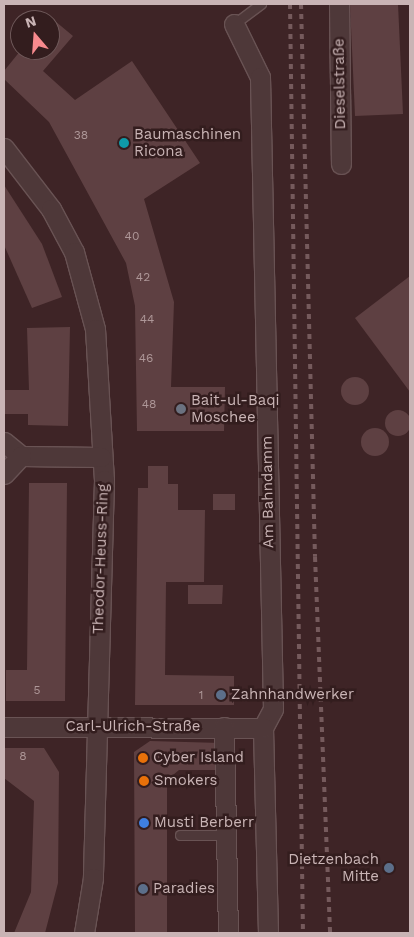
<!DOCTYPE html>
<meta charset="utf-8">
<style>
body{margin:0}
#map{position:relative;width:414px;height:937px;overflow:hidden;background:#3e2426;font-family:"Work Sans",sans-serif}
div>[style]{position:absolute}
.building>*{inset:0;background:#5e4042}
.round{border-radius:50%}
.roads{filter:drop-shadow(1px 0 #695354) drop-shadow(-1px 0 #695354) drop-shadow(0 1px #695354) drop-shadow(0 -1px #695354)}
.service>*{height:9px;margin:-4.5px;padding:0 4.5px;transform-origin:4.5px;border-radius:4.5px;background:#4e3839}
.minor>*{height:19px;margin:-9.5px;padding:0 9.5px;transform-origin:9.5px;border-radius:9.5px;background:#4e3839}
.rail>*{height:4px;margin-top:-2px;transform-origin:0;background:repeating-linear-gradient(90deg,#755a5c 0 5px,transparent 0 10px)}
.dots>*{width:14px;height:14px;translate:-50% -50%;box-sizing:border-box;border:2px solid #331d1e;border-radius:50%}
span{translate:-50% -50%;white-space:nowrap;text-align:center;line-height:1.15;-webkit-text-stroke:5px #331d1e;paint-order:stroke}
.number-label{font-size:12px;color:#ae9798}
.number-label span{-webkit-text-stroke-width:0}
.street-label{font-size:15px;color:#c9b4b5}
.poi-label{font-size:15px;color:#c9b4b5}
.left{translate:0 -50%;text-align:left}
.right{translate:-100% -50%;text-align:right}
.frame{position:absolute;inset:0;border:5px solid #c9b4b5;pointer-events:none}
.north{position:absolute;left:10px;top:10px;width:50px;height:50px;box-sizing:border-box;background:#331d1e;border:1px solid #6f595a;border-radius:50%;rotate:342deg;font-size:14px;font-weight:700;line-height:20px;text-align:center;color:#c9b4b5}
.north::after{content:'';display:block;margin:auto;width:18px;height:22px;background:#f88a8e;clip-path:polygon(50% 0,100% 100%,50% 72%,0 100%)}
</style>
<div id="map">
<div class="building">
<div style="clip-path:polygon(350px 4px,398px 4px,403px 114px,355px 116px)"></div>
<div style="clip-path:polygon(49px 16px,73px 36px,43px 71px,75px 100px,132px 61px,200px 163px,144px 199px,174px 302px,171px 387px,225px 387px,224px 431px,137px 431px,135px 306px,126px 263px,49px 122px,4px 79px,4px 71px,21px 50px,50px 50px,50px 20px,46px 20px)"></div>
<div style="clip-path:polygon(4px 185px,42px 244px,62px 297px,32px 308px,4px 245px)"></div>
<div style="clip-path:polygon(410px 276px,410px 392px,355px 318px)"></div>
<div style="clip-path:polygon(70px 327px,68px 426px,28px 425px,28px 414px,4px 414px,4px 390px,29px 390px,27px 328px)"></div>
<div class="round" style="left:341px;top:377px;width:28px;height:28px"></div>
<div class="round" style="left:385px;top:410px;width:26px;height:26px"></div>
<div class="round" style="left:361px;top:428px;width:28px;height:28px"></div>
<div style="clip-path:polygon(148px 466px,168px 466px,168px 484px,178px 484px,178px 510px,205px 510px,204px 582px,166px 582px,165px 675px,234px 676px,234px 705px,135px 705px,138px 488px,148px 488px)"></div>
<div style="clip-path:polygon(29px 483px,67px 483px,65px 701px,6px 701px,6px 670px,27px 670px)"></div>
<div style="clip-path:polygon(213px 494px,235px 494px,235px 510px,213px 510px)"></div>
<div style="clip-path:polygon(188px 585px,223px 585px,222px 604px,188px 604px)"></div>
<div style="clip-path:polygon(150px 741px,221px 743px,220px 770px,179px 770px,167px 780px,167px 933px,135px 933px,134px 752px)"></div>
<div style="clip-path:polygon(4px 748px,44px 748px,59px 772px,58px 883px,45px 933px,14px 933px,31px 892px,34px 801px,4px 778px)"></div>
</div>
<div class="roads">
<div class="service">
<div style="left:234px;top:24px;width:34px;rotate:-37deg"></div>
<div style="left:180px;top:835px;width:46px"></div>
</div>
<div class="minor">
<div style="left:339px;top:4px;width:160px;rotate:89.3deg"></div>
<div style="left:234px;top:24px;width:59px;rotate:63.9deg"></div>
<div style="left:260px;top:77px;width:632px;rotate:88.82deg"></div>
<div style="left:273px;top:709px;width:21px;rotate:118deg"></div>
<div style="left:263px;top:728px;width:205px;rotate:88.6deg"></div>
<div style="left:4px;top:148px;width:77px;rotate:52.4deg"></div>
<div style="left:51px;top:209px;width:49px;rotate:61.9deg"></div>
<div style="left:74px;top:252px;width:80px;rotate:74.7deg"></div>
<div style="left:95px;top:329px;width:151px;rotate:86.6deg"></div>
<div style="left:104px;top:480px;width:398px;rotate:91.6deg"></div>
<div style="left:93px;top:878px;width:56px;rotate:99.3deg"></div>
<div style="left:4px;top:442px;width:22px;rotate:39deg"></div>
<div style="left:21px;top:456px;width:80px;rotate:0.7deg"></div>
<div style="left:4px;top:474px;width:25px;rotate:-47deg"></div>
<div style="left:4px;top:727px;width:259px;rotate:0.2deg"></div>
<div style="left:224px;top:727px;width:206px;rotate:88.9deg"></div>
</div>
</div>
<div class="rail">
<div style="left:290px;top:4px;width:929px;rotate:89.2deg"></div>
<div style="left:301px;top:4px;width:553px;rotate:88.55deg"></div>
<div style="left:315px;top:557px;width:376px;rotate:87.7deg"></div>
</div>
<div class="dots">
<div style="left:124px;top:143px;background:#0f9aa8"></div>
<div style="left:181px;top:409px;background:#6b7280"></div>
<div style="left:221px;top:695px;background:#5c6f8a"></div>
<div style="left:143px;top:758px;background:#e8710a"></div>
<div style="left:144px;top:781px;background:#e8710a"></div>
<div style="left:144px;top:823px;background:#3f7fe0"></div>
<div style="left:389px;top:868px;background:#5c6f8a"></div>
<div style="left:143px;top:889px;background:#5c6f8a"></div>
</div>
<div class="number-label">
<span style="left:81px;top:136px">38</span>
<span style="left:132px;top:237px">40</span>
<span style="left:143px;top:278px">42</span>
<span style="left:147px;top:320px">44</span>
<span style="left:146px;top:359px">46</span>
<span style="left:149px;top:405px">48</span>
<span style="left:37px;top:691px">5</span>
<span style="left:201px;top:696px">1</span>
<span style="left:23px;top:757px">8</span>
</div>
<div class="street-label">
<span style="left:340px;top:84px;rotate:-91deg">Dieselstraße</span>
<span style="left:268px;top:492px;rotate:-91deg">Am Bahndamm</span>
<span style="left:101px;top:559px;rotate:-88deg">Theodor-Heuss-Ring</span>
<span style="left:133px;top:727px">Carl-Ulrich-Straße</span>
</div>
<div class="poi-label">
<span class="left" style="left:134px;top:143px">Baumaschinen<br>Ricona</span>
<span class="left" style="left:191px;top:409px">Bait-ul-Baqi<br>Moschee</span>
<span class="left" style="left:231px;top:695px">Zahnhandwerker</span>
<span class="left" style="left:153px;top:758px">Cyber Island</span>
<span class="left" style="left:154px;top:781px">Smokers</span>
<span class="left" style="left:154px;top:823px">Musti Berberr</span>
<span class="right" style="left:379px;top:868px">Dietzenbach<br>Mitte</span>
<span class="left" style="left:153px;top:889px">Paradies</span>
</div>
<div class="frame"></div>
<div class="north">N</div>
</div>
